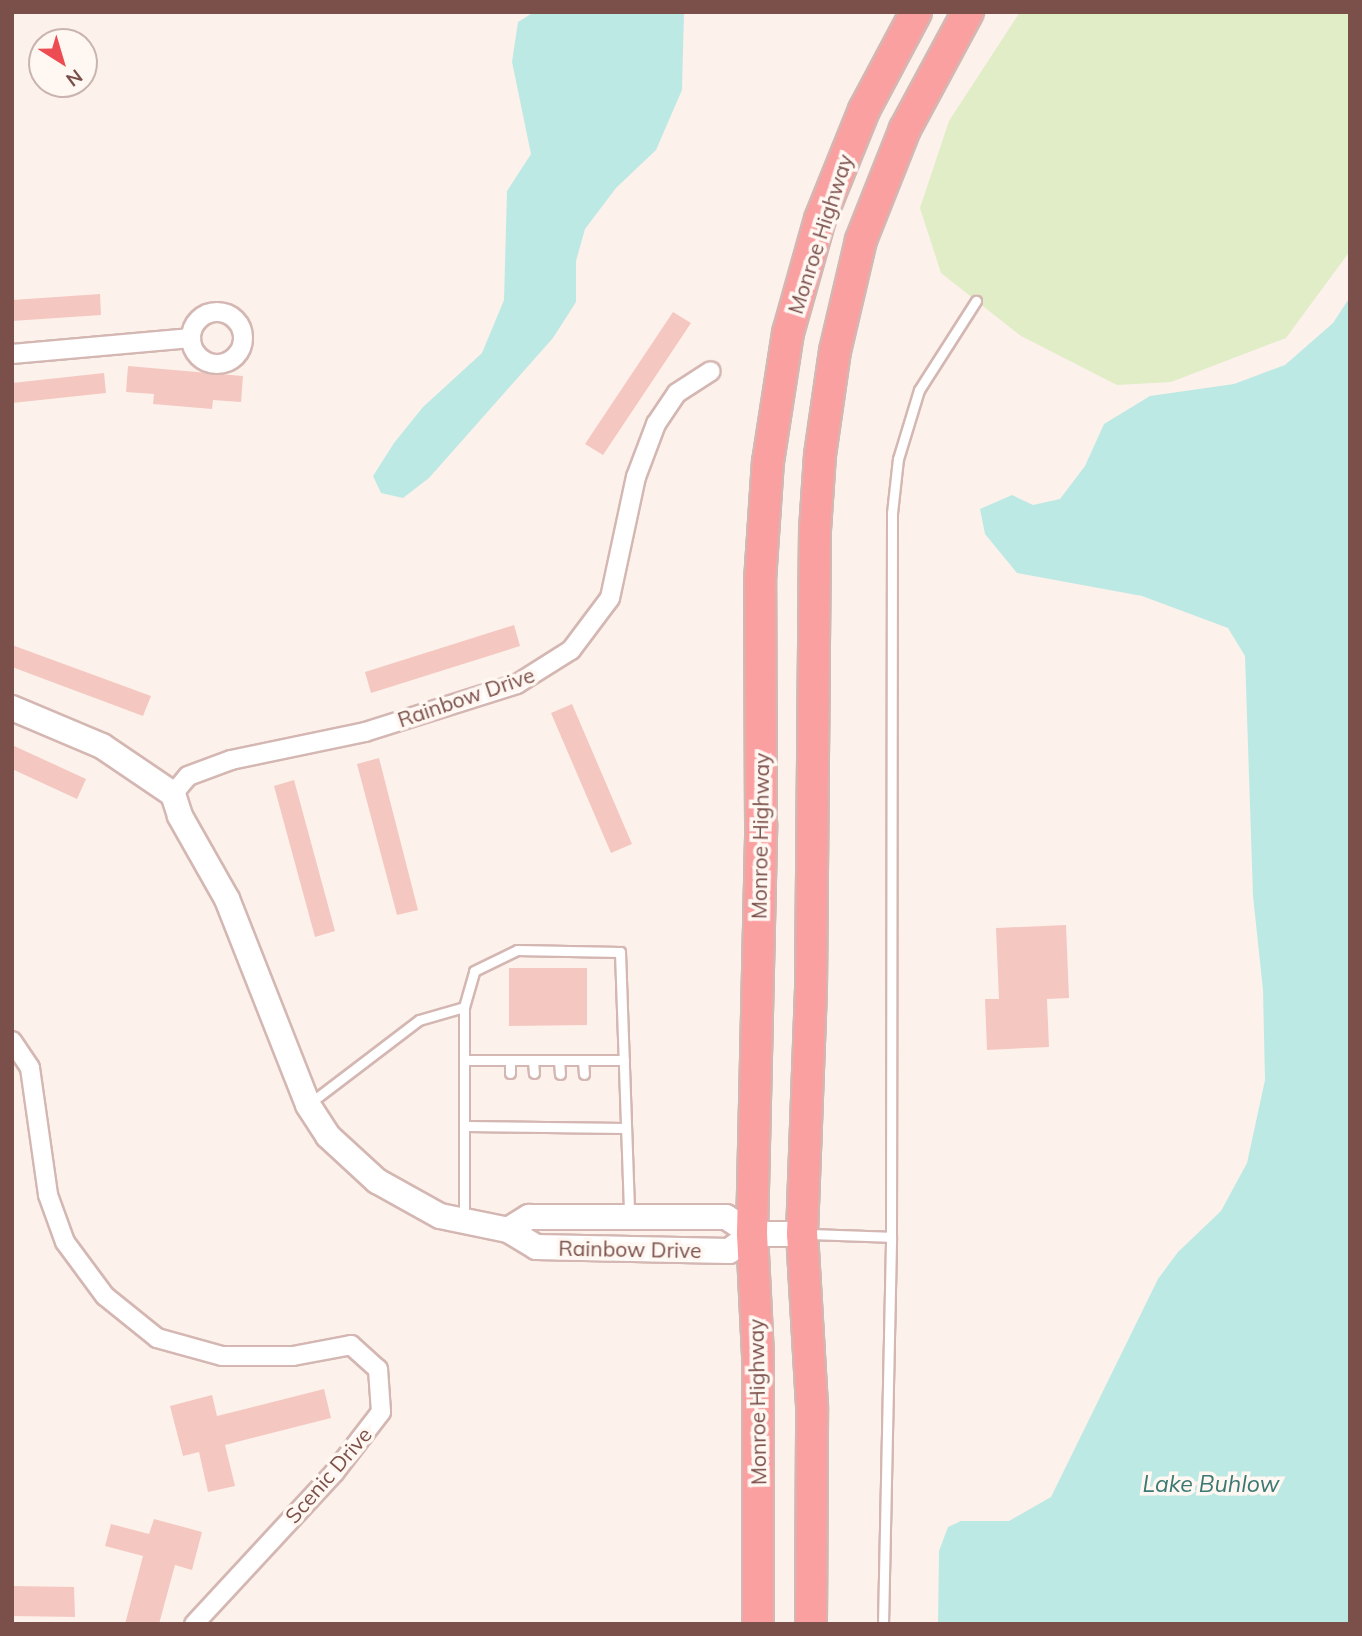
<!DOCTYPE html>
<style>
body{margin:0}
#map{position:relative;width:1362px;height:1636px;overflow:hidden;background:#fdf1eb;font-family:Mulish,sans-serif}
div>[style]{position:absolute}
.green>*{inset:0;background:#e0edc7}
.water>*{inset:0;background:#bde9e4}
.building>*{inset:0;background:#f4c8c1}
.roads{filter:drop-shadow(2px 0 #d4b7b2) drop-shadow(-2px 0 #d4b7b2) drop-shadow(0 2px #d4b7b2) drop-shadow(0 -2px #d4b7b2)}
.lane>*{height:9px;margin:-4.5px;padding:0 4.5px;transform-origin:4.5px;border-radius:4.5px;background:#fff}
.street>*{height:18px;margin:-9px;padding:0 9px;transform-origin:9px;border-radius:9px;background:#fff}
.street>.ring{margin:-9px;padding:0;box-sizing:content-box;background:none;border:18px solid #fff;border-radius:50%}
.secondary>*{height:24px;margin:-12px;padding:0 12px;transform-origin:12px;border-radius:12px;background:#fff}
.highway>*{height:30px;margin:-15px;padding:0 15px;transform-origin:15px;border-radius:15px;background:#faa0a0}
span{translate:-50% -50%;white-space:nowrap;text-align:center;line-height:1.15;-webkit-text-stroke:7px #fff7f2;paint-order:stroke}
.street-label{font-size:21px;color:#7b504b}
.water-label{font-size:23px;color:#3a7973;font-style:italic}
.frame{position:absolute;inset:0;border:14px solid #7b504b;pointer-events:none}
.north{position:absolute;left:28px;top:28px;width:70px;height:70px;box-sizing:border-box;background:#fff7f2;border:2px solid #cab4af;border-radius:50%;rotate:143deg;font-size:19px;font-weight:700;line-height:28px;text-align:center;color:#7b504b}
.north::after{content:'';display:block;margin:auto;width:24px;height:32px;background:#ec4c52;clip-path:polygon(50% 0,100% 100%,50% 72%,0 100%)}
</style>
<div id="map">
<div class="green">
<div style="clip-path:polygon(1020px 12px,1350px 12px,1350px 251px,1286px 338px,1171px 382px,1117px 385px,1021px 336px,941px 273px,920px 208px,949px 121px)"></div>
</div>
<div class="water">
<div style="clip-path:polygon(534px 12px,684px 12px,682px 90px,656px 150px,616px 188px,585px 229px,576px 261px,576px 302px,553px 338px,429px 478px,403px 498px,381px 493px,373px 476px,394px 443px,423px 407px,482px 353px,504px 300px,507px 191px,531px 154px,512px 62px,518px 22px)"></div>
<div style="clip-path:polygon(1350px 297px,1350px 1624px,938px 1624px,939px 1551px,948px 1527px,961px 1521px,1009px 1521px,1051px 1497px,1158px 1279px,1178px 1252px,1221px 1211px,1247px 1163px,1265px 1080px,1263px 990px,1253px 896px,1245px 656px,1228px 628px,1142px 596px,1017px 573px,985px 534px,980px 509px,1012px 495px,1033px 505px,1060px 499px,1085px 466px,1104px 424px,1150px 396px,1234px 384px,1285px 365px,1333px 323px)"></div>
</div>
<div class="building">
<div style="clip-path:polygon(100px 294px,101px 315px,12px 321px,12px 300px)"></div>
<div style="clip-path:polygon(673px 312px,691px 323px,603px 455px,585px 444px)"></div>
<div style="clip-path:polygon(128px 366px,243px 376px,241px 402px,213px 400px,212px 409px,153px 404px,154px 394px,126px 392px)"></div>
<div style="clip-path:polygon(104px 373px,106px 393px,12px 403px,12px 383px)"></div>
<div style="clip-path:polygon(514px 625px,520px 646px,371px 693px,365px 672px)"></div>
<div style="clip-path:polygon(12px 645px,151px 696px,143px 716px,12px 667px)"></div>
<div style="clip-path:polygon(572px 704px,632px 844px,611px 853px,551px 713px)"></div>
<div style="clip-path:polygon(12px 745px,86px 779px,77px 799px,12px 769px)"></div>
<div style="clip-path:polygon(379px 758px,418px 910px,397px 915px,357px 764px)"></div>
<div style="clip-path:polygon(294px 780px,335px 931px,315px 937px,274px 786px)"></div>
<div style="clip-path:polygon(1066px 925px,1069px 998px,1047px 999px,1049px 1047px,987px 1050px,985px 999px,999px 999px,996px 928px)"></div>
<div style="clip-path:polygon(509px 968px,587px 968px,587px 1025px,509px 1026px)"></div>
<div style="clip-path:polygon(324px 1389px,331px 1418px,225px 1445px,235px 1486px,208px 1492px,199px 1452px,183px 1456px,170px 1406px,212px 1395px,217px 1416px)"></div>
<div style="clip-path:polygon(154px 1519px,202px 1532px,192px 1570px,175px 1565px,159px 1624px,125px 1624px,143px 1556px,105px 1546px,111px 1524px,149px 1534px)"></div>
<div style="clip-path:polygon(12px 1586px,74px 1587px,75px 1617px,12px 1616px)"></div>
</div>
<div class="roads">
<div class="lane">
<div style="left:466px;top:1060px;width:158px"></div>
<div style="left:533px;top:1060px;width:13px;rotate:86deg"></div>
<div style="left:559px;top:1060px;width:14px;rotate:86deg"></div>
<div style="left:583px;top:1060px;width:14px;rotate:86deg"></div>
<div style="left:510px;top:1061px;width:12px;rotate:90deg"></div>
<div style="left:310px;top:1103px;width:137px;rotate:-37.3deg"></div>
<div style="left:419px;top:1020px;width:47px;rotate:-16.1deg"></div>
<div style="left:467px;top:1126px;width:157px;rotate:0.7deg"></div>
<div style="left:464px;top:1218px;width:211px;rotate:-90deg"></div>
<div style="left:464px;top:1007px;width:37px;rotate:-74deg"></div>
<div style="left:474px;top:971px;width:48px;rotate:-26deg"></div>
<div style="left:517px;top:950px;width:103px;rotate:1.1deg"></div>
<div style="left:620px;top:952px;width:264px;rotate:88deg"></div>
<div style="left:807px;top:1234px;width:84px;rotate:2deg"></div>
<div style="left:891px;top:1237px;width:724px;rotate:-89.92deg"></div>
<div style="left:892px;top:513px;width:54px;rotate:-83.7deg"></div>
<div style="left:898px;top:459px;width:72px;rotate:-73.1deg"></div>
<div style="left:919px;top:390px;width:106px;rotate:-57.4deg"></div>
<div style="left:883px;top:1624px;width:387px;rotate:-88.8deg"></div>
</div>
<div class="street">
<div class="ring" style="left:191px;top:312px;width:34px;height:34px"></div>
<div style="left:12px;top:354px;width:180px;rotate:-5.1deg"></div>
<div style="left:173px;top:794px;width:23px;rotate:-50deg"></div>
<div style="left:188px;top:776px;width:46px;rotate:-20.4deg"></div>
<div style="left:231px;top:760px;width:137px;rotate:-11.8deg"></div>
<div style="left:365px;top:732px;width:159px;rotate:-17.5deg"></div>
<div style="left:517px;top:684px;width:64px;rotate:-32.2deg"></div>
<div style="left:571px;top:650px;width:65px;rotate:-53.1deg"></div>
<div style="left:610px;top:598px;width:124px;rotate:-77.9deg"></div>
<div style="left:636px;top:477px;width:57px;rotate:-69.3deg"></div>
<div style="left:656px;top:424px;width:37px;rotate:-56deg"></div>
<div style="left:677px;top:393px;width:40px;rotate:-32.9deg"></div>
<div style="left:12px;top:1041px;width:32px;rotate:56deg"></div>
<div style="left:30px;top:1068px;width:128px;rotate:81.9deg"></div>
<div style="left:48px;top:1195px;width:50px;rotate:70.1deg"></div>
<div style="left:65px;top:1242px;width:67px;rotate:53.5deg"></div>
<div style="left:105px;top:1296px;width:67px;rotate:38.9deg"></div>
<div style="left:157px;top:1338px;width:67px;rotate:15.5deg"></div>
<div style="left:222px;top:1356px;width:71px"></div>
<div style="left:293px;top:1356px;width:59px;rotate:-10.7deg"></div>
<div style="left:351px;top:1345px;width:36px;rotate:42deg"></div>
<div style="left:378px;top:1369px;width:43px;rotate:86deg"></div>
<div style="left:381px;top:1412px;width:77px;rotate:127.6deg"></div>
<div style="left:334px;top:1473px;width:206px;rotate:132.8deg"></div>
</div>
<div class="secondary">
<div style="left:12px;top:708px;width:98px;rotate:22.9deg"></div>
<div style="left:102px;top:746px;width:86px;rotate:34.1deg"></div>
<div style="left:173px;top:794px;width:23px;rotate:72deg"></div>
<div style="left:180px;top:816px;width:95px;rotate:60.5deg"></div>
<div style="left:227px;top:899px;width:221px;rotate:68.5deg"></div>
<div style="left:308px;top:1105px;width:37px;rotate:57deg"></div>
<div style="left:328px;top:1136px;width:67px;rotate:42.6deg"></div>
<div style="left:377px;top:1181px;width:72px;rotate:29.1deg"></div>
<div style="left:440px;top:1216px;width:69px;rotate:11.6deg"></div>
<div style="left:508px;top:1230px;width:33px;rotate:31deg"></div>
<div style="left:536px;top:1247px;width:193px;rotate:1.2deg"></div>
<div style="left:729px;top:1251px;width:29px;rotate:-36deg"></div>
<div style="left:508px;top:1230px;width:25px;rotate:-32deg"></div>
<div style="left:529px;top:1217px;width:197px"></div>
<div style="left:726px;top:1217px;width:31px;rotate:33deg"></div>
<div style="left:752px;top:1234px;width:50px"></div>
</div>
<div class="highway">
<div style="left:758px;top:1624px;width:268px;rotate:-90deg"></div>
<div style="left:758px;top:1356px;width:122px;rotate:-92.8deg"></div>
<div style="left:752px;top:1234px;width:410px;rotate:-88.7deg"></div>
<div style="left:761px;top:824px;width:243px;rotate:-90.2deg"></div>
<div style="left:760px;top:581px;width:119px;rotate:-86.2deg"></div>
<div style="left:768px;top:462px;width:131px;rotate:-81.2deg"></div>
<div style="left:788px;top:333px;width:118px;rotate:-74.3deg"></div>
<div style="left:820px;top:219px;width:118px;rotate:-68deg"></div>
<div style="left:864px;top:110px;width:111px;rotate:-62deg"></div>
<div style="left:811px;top:1624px;width:218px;rotate:-89.7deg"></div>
<div style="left:812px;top:1406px;width:172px;rotate:-93.3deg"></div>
<div style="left:802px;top:1234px;width:246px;rotate:-87.9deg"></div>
<div style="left:811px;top:988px;width:458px;rotate:-89.5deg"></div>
<div style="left:815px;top:530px;width:75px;rotate:-86.2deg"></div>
<div style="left:820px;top:455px;width:105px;rotate:-81.8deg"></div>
<div style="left:835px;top:351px;width:114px;rotate:-76.8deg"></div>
<div style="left:861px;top:240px;width:119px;rotate:-68.4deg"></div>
<div style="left:905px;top:129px;width:133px;rotate:-61.7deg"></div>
</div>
</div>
<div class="street-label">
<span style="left:820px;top:234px;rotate:-72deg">Monroe Highway</span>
<span style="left:466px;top:697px;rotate:-19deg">Rainbow Drive</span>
<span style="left:760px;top:836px;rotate:-89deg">Monroe Highway</span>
<span style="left:630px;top:1249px;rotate:1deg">Rainbow Drive</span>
<span style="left:757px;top:1402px;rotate:-91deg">Monroe Highway</span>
<span style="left:328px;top:1475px;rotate:-49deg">Scenic Drive</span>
</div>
<div class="water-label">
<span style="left:1211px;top:1484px">Lake Buhlow</span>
</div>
<div class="frame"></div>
<div class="north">N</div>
</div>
